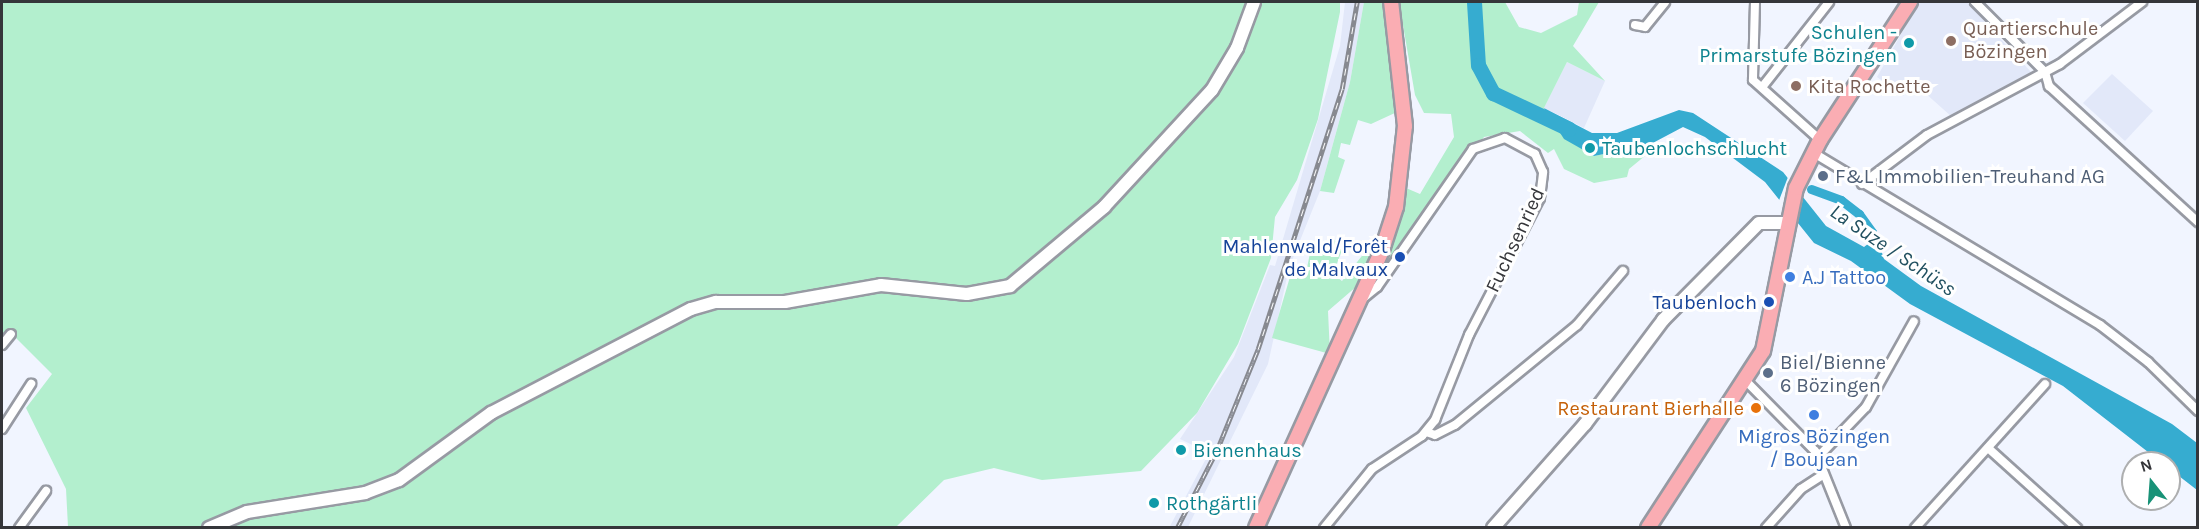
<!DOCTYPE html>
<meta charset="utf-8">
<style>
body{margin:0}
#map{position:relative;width:2199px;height:529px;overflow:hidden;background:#f1f5ff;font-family:Karla,sans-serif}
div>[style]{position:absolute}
.built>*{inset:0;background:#e2e8f9}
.green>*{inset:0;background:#b3efce}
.water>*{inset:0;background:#36acd0}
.pier>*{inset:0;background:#f1f5ff}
.canal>*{height:9px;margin:-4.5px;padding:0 4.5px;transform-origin:4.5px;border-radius:4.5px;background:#36acd0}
.river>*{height:15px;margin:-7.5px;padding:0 7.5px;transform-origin:7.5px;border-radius:7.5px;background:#36acd0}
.roads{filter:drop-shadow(2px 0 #979aa3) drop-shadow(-2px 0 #979aa3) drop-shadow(0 2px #979aa3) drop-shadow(0 -2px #979aa3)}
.street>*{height:8px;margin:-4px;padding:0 4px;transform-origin:4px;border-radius:4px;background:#fff}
.secondary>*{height:12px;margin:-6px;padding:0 6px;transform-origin:6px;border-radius:6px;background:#fff}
.primary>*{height:14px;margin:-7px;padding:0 7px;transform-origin:7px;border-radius:7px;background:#faadb3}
.rail>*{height:4.5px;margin-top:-2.25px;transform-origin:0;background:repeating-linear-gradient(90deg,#fff 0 7px,#878990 0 14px);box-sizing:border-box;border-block:2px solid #878990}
.dots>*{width:16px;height:16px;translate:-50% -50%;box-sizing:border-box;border:3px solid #fff;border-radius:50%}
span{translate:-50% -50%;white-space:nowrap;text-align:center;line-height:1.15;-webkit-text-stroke:6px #fff;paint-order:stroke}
.education-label{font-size:20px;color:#785e54}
.left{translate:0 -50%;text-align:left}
.culture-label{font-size:20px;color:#0d838f}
.right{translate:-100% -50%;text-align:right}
.service-label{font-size:20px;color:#4e5e75}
.street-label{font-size:20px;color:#35363a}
.transit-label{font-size:20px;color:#164399}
.shop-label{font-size:20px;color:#366cbe}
.food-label{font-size:20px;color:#c56008}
.water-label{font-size:21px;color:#225161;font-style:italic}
.frame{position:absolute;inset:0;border:3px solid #35363a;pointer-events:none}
.north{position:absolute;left:2121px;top:451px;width:60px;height:60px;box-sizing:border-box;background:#fff;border:2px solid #aeafb0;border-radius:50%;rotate:343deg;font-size:16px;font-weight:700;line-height:24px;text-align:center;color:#35363a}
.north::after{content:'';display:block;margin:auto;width:21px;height:27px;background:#189277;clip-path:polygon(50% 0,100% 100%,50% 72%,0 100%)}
</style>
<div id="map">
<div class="built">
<div style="clip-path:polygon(1345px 2px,1364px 2px,1350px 82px,1320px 191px,1289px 268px,1268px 364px,1188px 527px,1169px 528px,1209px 453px,1180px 439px,1234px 357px,1270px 265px,1275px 266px,1340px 46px)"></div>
<div style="clip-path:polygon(1919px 2px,1967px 2px,2031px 72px,1952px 117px,1915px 84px,1903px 96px,1877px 77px)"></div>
<div style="clip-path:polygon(1567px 62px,1605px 81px,1584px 128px,1544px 108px)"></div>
<div style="clip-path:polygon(2112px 74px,2153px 111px,2125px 141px,2083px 103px)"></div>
</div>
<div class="green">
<div style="clip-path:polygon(2px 2px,1340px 2px,1340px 12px,1318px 119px,1297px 180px,1275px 217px,1271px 258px,1238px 344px,1197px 413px,1141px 471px,1042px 480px,994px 468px,944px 480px,896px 527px,68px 527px,66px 489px,26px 408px,52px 374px,12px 334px,2px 345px)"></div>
<div style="clip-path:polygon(1364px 2px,1387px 2px,1397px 112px,1371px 124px,1358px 120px,1350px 145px,1341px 143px,1338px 157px,1345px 160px,1334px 193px,1320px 191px,1350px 82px)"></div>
<div style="clip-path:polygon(1399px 2px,1505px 2px,1519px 27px,1541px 33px,1577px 15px,1579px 2px,1599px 2px,1573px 46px,1605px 81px,1567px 62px,1544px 108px,1594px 156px,1649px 145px,1664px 152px,1651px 151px,1629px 169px,1627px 177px,1594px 183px,1564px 169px,1554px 149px,1548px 153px,1520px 131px,1484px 137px,1385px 271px,1406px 188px,1420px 194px,1454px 137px,1451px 114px,1424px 113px,1415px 95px)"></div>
<div style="clip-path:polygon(1333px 238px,1342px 250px,1333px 274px,1342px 281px,1369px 247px,1374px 248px,1364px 280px,1328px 311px,1330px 354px,1272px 338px,1292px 270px,1306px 273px,1311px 248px)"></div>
</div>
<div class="water">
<div style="clip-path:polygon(1544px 108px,1592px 133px,1617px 133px,1679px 110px,1693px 113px,1783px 172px,1826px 226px,1864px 247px,1877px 237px,1884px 259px,1921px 286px,2172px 424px,2197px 443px,2197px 490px,2063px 386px,1910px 304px,1851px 261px,1814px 243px,1765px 182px,1705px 137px,1683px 127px,1649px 145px,1594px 156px,1564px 139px)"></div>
</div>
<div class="pier">
<div style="clip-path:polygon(1788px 177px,1803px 199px,1796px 227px,1778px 203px)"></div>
</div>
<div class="canal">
<div style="left:1811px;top:189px;width:32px;rotate:20deg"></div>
<div style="left:1841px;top:200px;width:23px;rotate:38deg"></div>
<div style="left:1859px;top:214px;width:22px;rotate:54deg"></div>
<div style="left:1872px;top:232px;width:19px;rotate:84deg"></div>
</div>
<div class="river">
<div style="left:1474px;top:2px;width:63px;rotate:86.4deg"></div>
<div style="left:1478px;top:65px;width:32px;rotate:62deg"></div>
<div style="left:1493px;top:93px;width:84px;rotate:25.3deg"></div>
</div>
<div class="roads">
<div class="street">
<div style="left:1755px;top:2px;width:78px;rotate:91.5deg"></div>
<div style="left:1753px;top:80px;width:90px;rotate:41.8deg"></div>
<div style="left:1975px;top:2px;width:99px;rotate:45deg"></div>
<div style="left:2045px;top:72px;width:15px;rotate:74deg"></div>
<div style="left:2049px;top:86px;width:202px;rotate:42.4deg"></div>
<div style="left:1635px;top:25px;width:10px;rotate:11deg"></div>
<div style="left:1645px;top:27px;width:32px;rotate:-51deg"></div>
<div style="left:1763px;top:86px;width:107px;rotate:-51.8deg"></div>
<div style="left:1812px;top:152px;width:336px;rotate:31deg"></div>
<div style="left:2100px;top:325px;width:61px;rotate:37.6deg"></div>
<div style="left:2148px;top:362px;width:70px;rotate:44.4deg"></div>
<div style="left:1862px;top:184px;width:81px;rotate:-37deg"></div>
<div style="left:1927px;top:135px;width:151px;rotate:-28.1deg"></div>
<div style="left:2060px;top:64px;width:103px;rotate:-37.1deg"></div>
<div style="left:2px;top:345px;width:14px;rotate:-51deg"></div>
<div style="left:1745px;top:380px;width:100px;rotate:45.4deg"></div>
<div style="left:1815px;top:451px;width:83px;rotate:68.1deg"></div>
<div style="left:2px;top:429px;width:54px;rotate:-57.2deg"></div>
<div style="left:1426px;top:432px;width:9px;rotate:18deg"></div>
<div style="left:1435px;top:435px;width:22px;rotate:-27deg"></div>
<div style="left:1455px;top:425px;width:158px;rotate:-39.3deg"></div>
<div style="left:1577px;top:325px;width:71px;rotate:-49.6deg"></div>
<div style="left:1988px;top:448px;width:120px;rotate:42deg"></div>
<div style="left:1818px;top:457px;width:69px;rotate:-46.2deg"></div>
<div style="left:1866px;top:407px;width:98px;rotate:-60.8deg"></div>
<div style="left:19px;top:528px;width:46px;rotate:-53.9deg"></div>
<div style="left:1324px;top:528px;width:76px;rotate:-50.9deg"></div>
<div style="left:1372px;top:469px;width:60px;rotate:-33.4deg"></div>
<div style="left:1422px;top:436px;width:21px;rotate:-51deg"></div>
<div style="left:1435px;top:420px;width:92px;rotate:-68.2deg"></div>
<div style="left:1469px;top:335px;width:154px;rotate:-62.6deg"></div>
<div style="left:1540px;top:198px;width:26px;rotate:-83deg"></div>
<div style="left:1543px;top:172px;width:20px;rotate:-114deg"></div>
<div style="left:1535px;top:154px;width:34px;rotate:-152deg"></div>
<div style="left:1505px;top:138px;width:34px;rotate:161deg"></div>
<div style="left:1473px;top:149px;width:168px;rotate:124.8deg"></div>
<div style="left:1377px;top:287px;width:22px;rotate:141deg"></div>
<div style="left:1766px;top:528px;width:52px;rotate:-48.1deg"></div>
<div style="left:1801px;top:489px;width:27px;rotate:-33deg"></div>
<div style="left:1915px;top:528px;width:194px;rotate:-47.9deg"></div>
</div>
<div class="secondary">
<div style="left:209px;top:528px;width:41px;rotate:-22.8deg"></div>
<div style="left:247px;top:512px;width:120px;rotate:-9.1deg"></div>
<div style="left:365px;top:493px;width:36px;rotate:-21deg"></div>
<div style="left:399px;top:480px;width:114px;rotate:-36.1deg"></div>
<div style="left:491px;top:413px;width:225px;rotate:-27.5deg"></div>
<div style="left:691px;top:309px;width:26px;rotate:-16deg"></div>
<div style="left:716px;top:302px;width:69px"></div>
<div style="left:785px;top:302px;width:97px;rotate:-10deg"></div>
<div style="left:881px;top:285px;width:86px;rotate:6deg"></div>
<div style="left:967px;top:294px;width:44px;rotate:-10.5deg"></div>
<div style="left:1010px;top:286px;width:123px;rotate:-40deg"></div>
<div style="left:1104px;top:207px;width:159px;rotate:-47.3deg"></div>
<div style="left:1212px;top:90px;width:49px;rotate:-59.2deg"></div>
<div style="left:1237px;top:48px;width:49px;rotate:-69.7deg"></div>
<div style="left:1493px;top:528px;width:139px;rotate:-48.5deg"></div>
<div style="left:1585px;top:424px;width:130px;rotate:-53.1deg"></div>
<div style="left:1663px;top:320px;width:136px;rotate:-45.3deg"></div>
<div style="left:1759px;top:223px;width:27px"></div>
</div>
<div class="primary">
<div style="left:1256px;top:528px;width:305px;rotate:-65.6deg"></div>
<div style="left:1382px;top:250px;width:45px;rotate:-72deg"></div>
<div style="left:1396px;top:207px;width:81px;rotate:-83.7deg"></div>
<div style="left:1405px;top:126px;width:125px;rotate:-96.4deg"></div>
<div style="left:1648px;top:528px;width:211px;rotate:-57deg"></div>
<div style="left:1763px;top:351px;width:166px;rotate:-78.6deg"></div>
<div style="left:1796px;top:188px;width:54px;rotate:-63.4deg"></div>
<div style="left:1820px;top:140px;width:165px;rotate:-56.9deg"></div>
</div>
</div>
<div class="rail">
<div style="left:1177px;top:528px;width:88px;rotate:-62.9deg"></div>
<div style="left:1217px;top:450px;width:109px;rotate:-67.9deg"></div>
<div style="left:1258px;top:349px;width:273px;rotate:-72.1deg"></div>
<div style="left:1342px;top:89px;width:88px;rotate:-80.2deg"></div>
</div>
<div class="dots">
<div style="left:1951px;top:41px;background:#8d6e63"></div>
<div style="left:1909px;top:43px;background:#0f9aa8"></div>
<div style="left:1796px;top:86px;background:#8d6e63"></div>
<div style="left:1590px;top:148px;background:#0f9aa8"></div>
<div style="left:1823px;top:176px;background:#5c6f8a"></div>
<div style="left:1400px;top:257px;background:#1a4fb4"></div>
<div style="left:1790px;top:277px;background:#3f7fe0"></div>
<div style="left:1769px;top:302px;background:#1a4fb4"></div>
<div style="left:1768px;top:373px;background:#5c6f8a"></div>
<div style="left:1756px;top:408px;background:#e8710a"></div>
<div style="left:1814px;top:415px;background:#3f7fe0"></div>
<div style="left:1181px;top:450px;background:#0f9aa8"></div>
<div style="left:1154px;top:503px;background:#0f9aa8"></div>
</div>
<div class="education-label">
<span class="left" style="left:1963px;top:40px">Quartierschule<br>Bözingen</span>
<span class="left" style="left:1808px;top:86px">Kita Rochette</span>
</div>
<div class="culture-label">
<span class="right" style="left:1897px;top:44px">Schulen -<br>Primarstufe Bözingen</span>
<span class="left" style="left:1602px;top:148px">Taubenlochschlucht</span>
<span class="left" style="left:1193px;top:450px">Bienenhaus</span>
<span class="left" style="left:1166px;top:503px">Rothgärtli</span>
</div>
<div class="service-label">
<span class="left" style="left:1835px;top:176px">F&amp;L Immobilien-Treuhand AG</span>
<span class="left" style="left:1780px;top:374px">Biel/Bienne<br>6 Bözingen</span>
</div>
<div class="street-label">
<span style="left:1515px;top:240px;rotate:-65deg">Fuchsenried</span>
</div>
<div class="transit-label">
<span class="right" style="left:1388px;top:258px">Mahlenwald/Forêt<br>de Malvaux</span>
<span class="right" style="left:1757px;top:302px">Taubenloch</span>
</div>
<div class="shop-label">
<span class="left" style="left:1802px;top:277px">A.J Tattoo</span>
<span style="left:1814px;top:448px">Migros Bözingen<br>/ Boujean</span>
</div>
<div class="food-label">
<span class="right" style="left:1744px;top:408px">Restaurant Bierhalle</span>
</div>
<div class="water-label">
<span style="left:1893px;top:250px;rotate:34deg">La Suze / Schüss</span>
</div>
<div class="frame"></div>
<div class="north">N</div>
</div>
